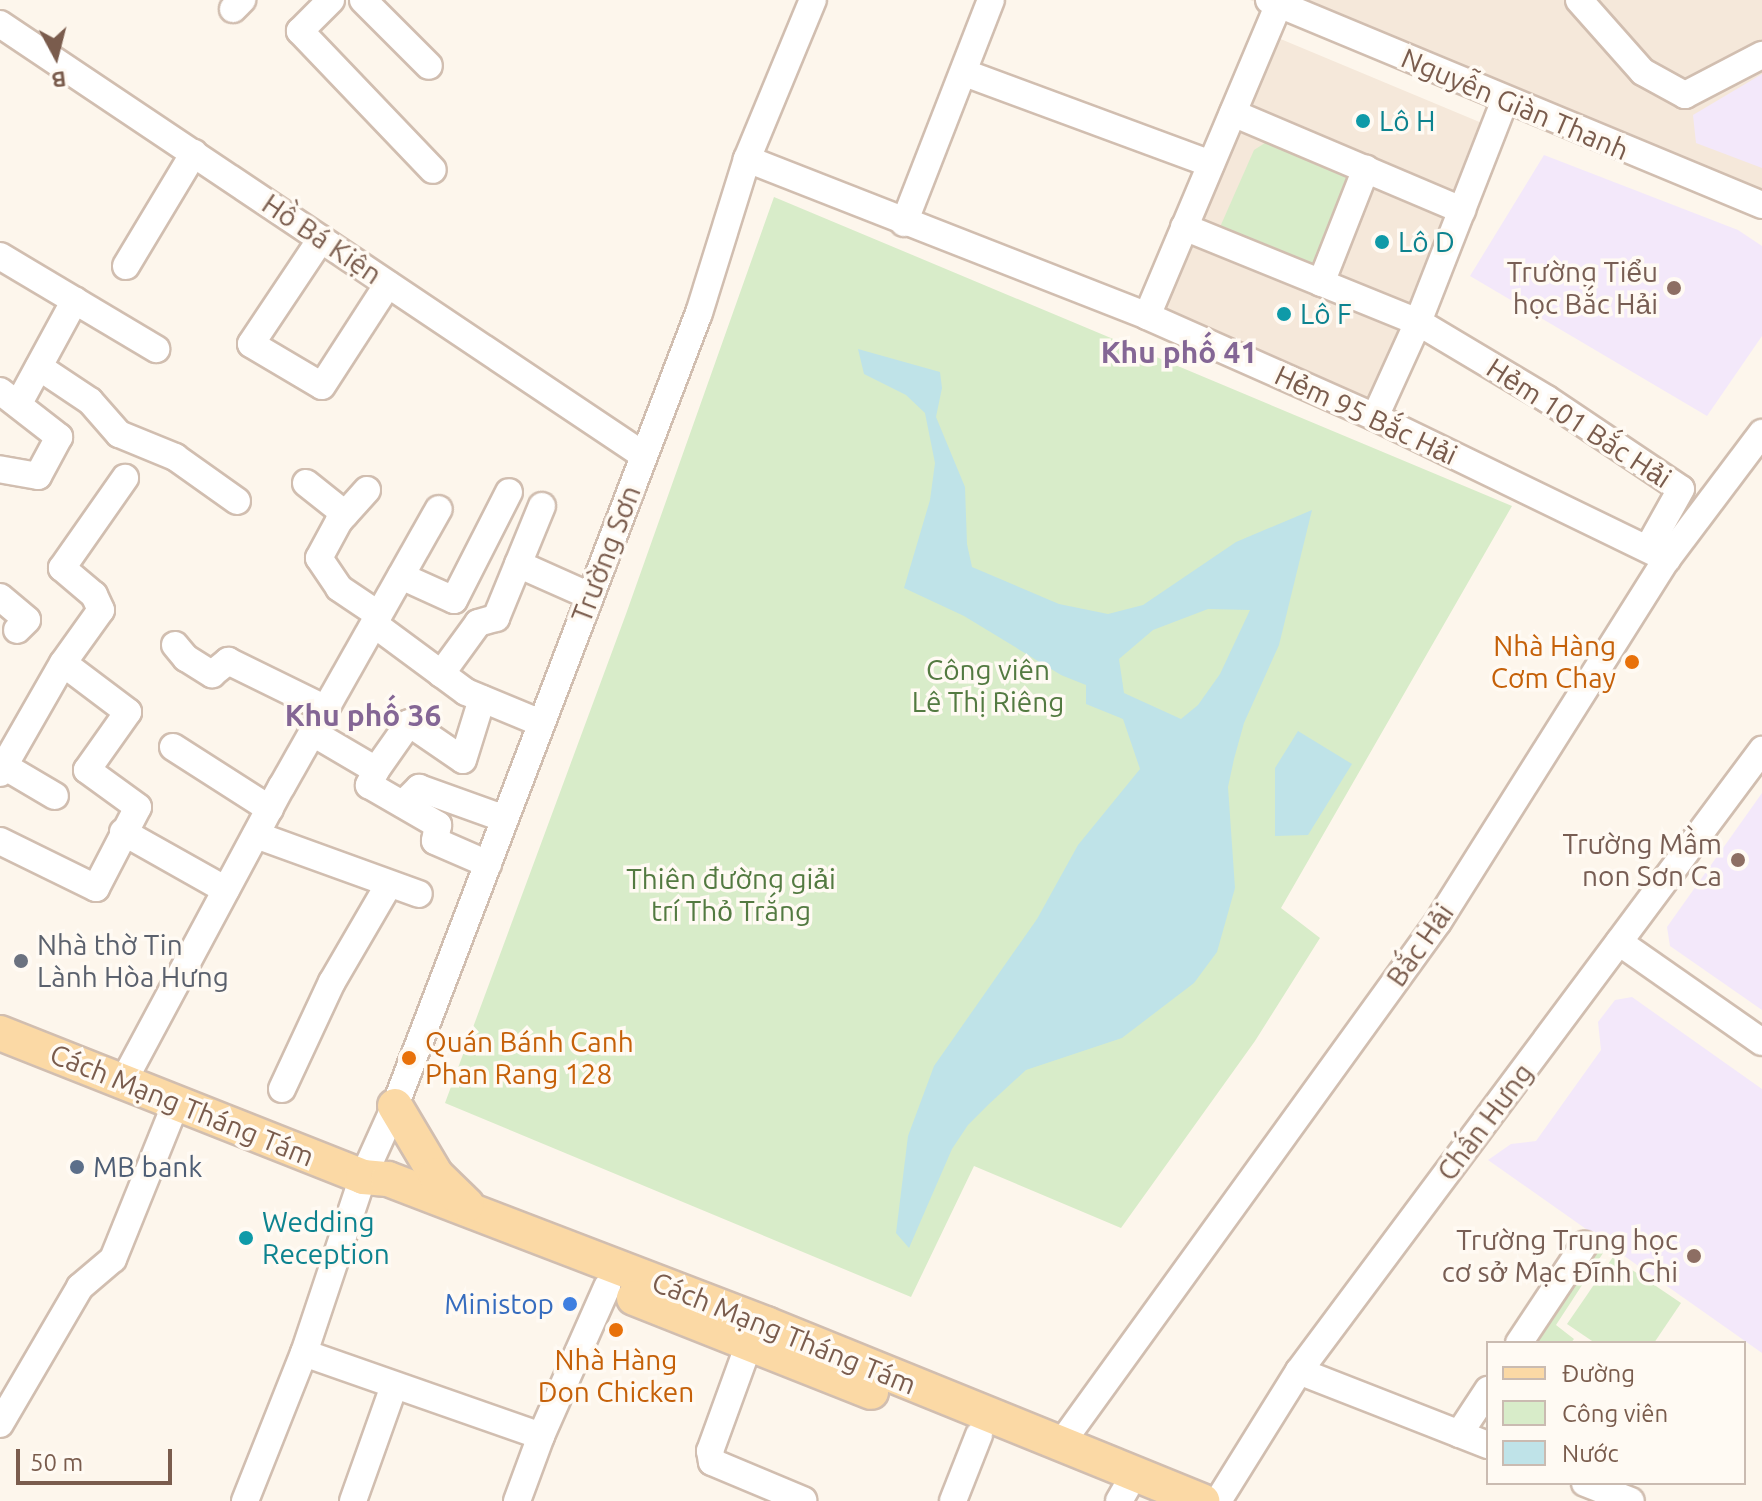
<!DOCTYPE html>
<meta charset="utf-8">
<style>
body{margin:0}
#map{position:relative;width:1762px;height:1501px;overflow:hidden;background:#fdf6ec;font-family:Ubuntu,sans-serif}
div>[style]{position:absolute}
.residential>*{inset:0;background:#f5e8da}
.education>*{inset:0;background:#f3e8fa}
.green>*{inset:0;background:#d8ecc9}
.water>*{inset:0;background:#bfe3e8}
.roads{filter:drop-shadow(2px 0 #d1beb0) drop-shadow(-2px 0 #d1beb0) drop-shadow(0 2px #d1beb0) drop-shadow(0 -2px #d1beb0)}
.minor>*{height:26px;margin:-13px;padding:0 13px;transform-origin:13px;border-radius:13px;background:#fff}
.major>*{height:34px;margin:-17px;padding:0 17px;transform-origin:17px;border-radius:17px;background:#fbd9a5}
.dots>*{width:22px;height:22px;translate:-50% -50%;box-sizing:border-box;border:4px solid #fffaf3;border-radius:50%}
span{translate:-50% -50%;white-space:nowrap;text-align:center;line-height:1.15;-webkit-text-stroke:7px #fffaf3;paint-order:stroke}
.street-label{font-size:28px;color:#7a5c4d}
.culture-label{font-size:28px;color:#0d838f}
.left{translate:0 -50%;text-align:left}
.education-label{font-size:28px;color:#785e54}
.right{translate:-100% -50%;text-align:right}
.food-label{font-size:28px;color:#c56008}
.park-label{font-size:28px;color:#537a41}
.worship-label{font-size:28px;color:#5b616d}
.service-label{font-size:28px;color:#4e5e75}
.shop-label{font-size:28px;color:#366cbe}
.neighbourhood-label{font-size:30px;color:#846695;font-weight:700}
.legend{position:absolute;left:1486px;top:1341px;width:260px;height:144px;box-sizing:border-box;background:#fffaf3;border:2px solid #cabbb1;margin:0;padding:10px 14px;list-style:none;font-size:24px;color:#7a5c4d}
.legend li{display:flex;align-items:center;gap:16px;height:40px}
.legend b{width:40px;border:2px solid #cabbb1}
.north{position:absolute;left:16px;top:16px;width:80px;height:80px;-webkit-text-stroke:6px #fffaf3;paint-order:stroke;rotate:173deg;font-size:22px;font-weight:700;line-height:32px;text-align:center;color:#7a5c4d}
.north::after{content:'';display:block;margin:auto;width:28px;height:36px;background:#7a5c4d;clip-path:polygon(50% 0,100% 100%,50% 72%,0 100%)}
.scale{position:absolute;left:16px;top:1449px;width:156px;height:36px;box-sizing:border-box;border:4px solid #7a5c4d;border-top:0;padding-left:10px;font-size:24px;line-height:28px;white-space:nowrap;color:#7a5c4d;-webkit-text-stroke:6px #fffaf3;paint-order:stroke}
</style>
<div id="map">
<div class="residential">
<div style="clip-path:polygon(1250px 0,1762px 0,1762px 210px)"></div>
<div style="clip-path:polygon(1271px 35px,1489px 126px,1373px 410px,1154px 313px)"></div>
</div>
<div class="education">
<div style="clip-path:polygon(1762px 74px,1762px 168px,1696px 143px,1693px 115px)"></div>
<div style="clip-path:polygon(1544px 155px,1738px 230px,1762px 246px,1762px 336px,1707px 416px,1470px 276px)"></div>
<div style="clip-path:polygon(1762px 793px,1762px 1010px,1670px 946px,1667px 927px)"></div>
<div style="clip-path:polygon(1632px 997px,1762px 1089px,1762px 1353px,1488px 1160px,1511px 1144px,1536px 1141px,1601px 1050px,1598px 1022px,1615px 1000px)"></div>
</div>
<div class="green">
<div style="clip-path:polygon(1268px 141px,1348px 171px,1353px 180px,1316px 272px,1230px 240px,1220px 227px,1254px 150px)"></div>
<div style="clip-path:polygon(774px 197px,1512px 506px,1281px 908px,1320px 938px,1255px 1041px,1121px 1228px,974px 1166px,911px 1297px,445px 1103px,626px 614px)"></div>
<div style="clip-path:polygon(1596px 1243px,1605px 1250px,1556px 1325px,1574px 1339px,1571px 1343px,1530px 1343px)"></div>
<div style="clip-path:polygon(1613px 1257px,1681px 1303px,1654px 1343px,1595px 1343px,1567px 1324px)"></div>
</div>
<div class="water">
<div style="clip-path:polygon(evenodd,858px 349px,940px 372px,942px 388px,936px 417px,965px 487px,967px 544px,972px 567px,1059px 604px,1108px 614px,1143px 605px,1236px 542px,1312px 510px,1279px 645px,1244px 723px,1234px 759px,1228px 787px,1235px 888px,1217px 952px,1194px 983px,1122px 1038px,1026px 1070px,989px 1104px,968px 1125px,952px 1149px,909px 1248px,896px 1233px,908px 1136px,934px 1066px,1037px 919px,1078px 845px,1140px 769px,1123px 719px,1086px 704px,1086px 685px,1061px 675px,964px 616px,904px 588px,930px 500px,935px 463px,925px 413px,906px 395px,864px 374px,858px 349px,1208px 609px,1250px 610px,1220px 674px,1198px 705px,1181px 719px,1124px 693px,1119px 659px,1153px 630px,1208px 609px)"></div>
<div style="clip-path:polygon(1298px 731px,1352px 764px,1308px 835px,1275px 836px,1275px 768px)"></div>
</div>
<div class="roads">
<div class="minor">
<div style="left:331px;top:0;width:44px;rotate:135deg"></div>
<div style="left:300px;top:31px;width:192px;rotate:46.3deg"></div>
<div style="left:363px;top:0;width:93px;rotate:45deg"></div>
<div style="left:1269px;top:0;width:534px;rotate:22.58deg"></div>
<div style="left:1579px;top:0;width:96px;rotate:48.4deg"></div>
<div style="left:1643px;top:72px;width:48px;rotate:28.7deg"></div>
<div style="left:1685px;top:95px;width:87px;rotate:-27.5deg"></div>
<div style="left:233px;top:9px;width:13px;rotate:-45deg"></div>
<div style="left:0;top:24px;width:774px;rotate:33.83deg"></div>
<div style="left:965px;top:73px;width:262px;rotate:20.3deg"></div>
<div style="left:1233px;top:113px;width:249px;rotate:23deg"></div>
<div style="left:747px;top:159px;width:430px;rotate:21.4deg"></div>
<div style="left:1147px;top:316px;width:249px;rotate:23.9deg"></div>
<div style="left:1375px;top:417px;width:325px;rotate:25.9deg"></div>
<div style="left:904px;top:223px;width:239px;rotate:-68.7deg"></div>
<div style="left:1184px;top:227px;width:253px;rotate:22.1deg"></div>
<div style="left:1418px;top:322px;width:150px;rotate:30.8deg"></div>
<div style="left:1547px;top:399px;width:161px;rotate:33.9deg"></div>
<div style="left:1681px;top:489px;width:68px;rotate:119.2deg"></div>
<div style="left:321px;top:239px;width:126px;rotate:123.7deg"></div>
<div style="left:251px;top:344px;width:82px;rotate:30.6deg"></div>
<div style="left:322px;top:386px;width:121px;rotate:-57.1deg"></div>
<div style="left:0;top:256px;width:182px;rotate:30.8deg"></div>
<div style="left:126px;top:266px;width:132px;rotate:-59deg"></div>
<div style="left:1321px;top:283px;width:123px;rotate:-68.5deg"></div>
<div style="left:1147px;top:316px;width:339px;rotate:-67.1deg"></div>
<div style="left:39px;top:367px;width:61px;rotate:33.7deg"></div>
<div style="left:90px;top:401px;width:44px;rotate:48.7deg"></div>
<div style="left:119px;top:434px;width:61px;rotate:22.3deg"></div>
<div style="left:175px;top:457px;width:76px;rotate:35.4deg"></div>
<div style="left:0;top:391px;width:75px;rotate:37.9deg"></div>
<div style="left:59px;top:437px;width:44px;rotate:118.3deg"></div>
<div style="left:38px;top:476px;width:39px;rotate:-170deg"></div>
<div style="left:19px;top:403px;width:117px;rotate:-61.5deg"></div>
<div style="left:1375px;top:417px;width:104px;rotate:-65.6deg"></div>
<div style="left:1418px;top:322px;width:238px;rotate:-68.6deg"></div>
<div style="left:306px;top:483px;width:50px;rotate:38.5deg"></div>
<div style="left:367px;top:490px;width:42px;rotate:132.1deg"></div>
<div style="left:339px;top:521px;width:42px;rotate:118.4deg"></div>
<div style="left:319px;top:558px;width:36px;rotate:56deg"></div>
<div style="left:339px;top:588px;width:48px;rotate:34deg"></div>
<div style="left:518px;top:564px;width:79px;rotate:24deg"></div>
<div style="left:401px;top:576px;width:58px;rotate:24.4deg"></div>
<div style="left:454px;top:600px;width:121px;rotate:-63deg"></div>
<div style="left:0;top:597px;width:35px;rotate:40deg"></div>
<div style="left:27px;top:620px;width:14px;rotate:135deg"></div>
<div style="left:374px;top:624px;width:114px;rotate:36.5deg"></div>
<div style="left:466px;top:692px;width:81px;rotate:22.5deg"></div>
<div style="left:175px;top:645px;width:17px;rotate:50deg"></div>
<div style="left:186px;top:658px;width:31px;rotate:32deg"></div>
<div style="left:212px;top:674px;width:21px;rotate:-39deg"></div>
<div style="left:228px;top:661px;width:109px;rotate:26.1deg"></div>
<div style="left:441px;top:674px;width:63px;rotate:-54deg"></div>
<div style="left:478px;top:623px;width:19px;rotate:-16deg"></div>
<div style="left:496px;top:618px;width:121px;rotate:-67.7deg"></div>
<div style="left:313px;top:733px;width:73px;rotate:30.4deg"></div>
<div style="left:376px;top:770px;width:57px;rotate:-54.9deg"></div>
<div style="left:409px;top:723px;width:65px;rotate:34.4deg"></div>
<div style="left:463px;top:760px;width:64px;rotate:-72.7deg"></div>
<div style="left:173px;top:747px;width:115px;rotate:32.6deg"></div>
<div style="left:4px;top:766px;width:59px;rotate:30.5deg"></div>
<div style="left:376px;top:770px;width:17px;rotate:115deg"></div>
<div style="left:369px;top:785px;width:80px;rotate:30.1deg"></div>
<div style="left:438px;top:825px;width:16px;rotate:101deg"></div>
<div style="left:435px;top:841px;width:58px;rotate:23.5deg"></div>
<div style="left:0;top:773px;width:127px;rotate:-60.2deg"></div>
<div style="left:63px;top:663px;width:65px;rotate:-54.4deg"></div>
<div style="left:101px;top:610px;width:17px;rotate:-115deg"></div>
<div style="left:94px;top:595px;width:42px;rotate:-139.8deg"></div>
<div style="left:62px;top:568px;width:110px;rotate:-55deg"></div>
<div style="left:403px;top:804px;width:23px;rotate:-45deg"></div>
<div style="left:419px;top:788px;width:91px;rotate:19.8deg"></div>
<div style="left:123px;top:832px;width:118px;rotate:29.4deg"></div>
<div style="left:256px;top:835px;width:173px;rotate:19.9deg"></div>
<div style="left:0;top:841px;width:107px;rotate:26.1deg"></div>
<div style="left:96px;top:888px;width:91px;rotate:-62.6deg"></div>
<div style="left:138px;top:807px;width:63px;rotate:-144deg"></div>
<div style="left:87px;top:770px;width:71px;rotate:-54.7deg"></div>
<div style="left:128px;top:712px;width:81px;rotate:-143deg"></div>
<div style="left:1619px;top:942px;width:174px;rotate:35deg"></div>
<div style="left:123px;top:1082px;width:336px;rotate:-61.8deg"></div>
<div style="left:282px;top:786px;width:318px;rotate:-60.5deg"></div>
<div style="left:282px;top:1089px;width:118px;rotate:-65deg"></div>
<div style="left:332px;top:982px;width:113px;rotate:-59.8deg"></div>
<div style="left:1519px;top:1343px;width:118px;rotate:-56.4deg"></div>
<div style="left:749px;top:1344px;width:114px;rotate:110deg"></div>
<div style="left:710px;top:1451px;width:11px;rotate:80deg"></div>
<div style="left:712px;top:1462px;width:99px;rotate:22.7deg"></div>
<div style="left:1299px;top:1371px;width:203px;rotate:21.4deg"></div>
<div style="left:0;top:1424px;width:159px;rotate:-59.7deg"></div>
<div style="left:80px;top:1287px;width:43px;rotate:-40.3deg"></div>
<div style="left:113px;top:1259px;width:168px;rotate:-68deg"></div>
<div style="left:1459px;top:1434px;width:53px;rotate:-56.6deg"></div>
<div style="left:541px;top:1436px;width:251px;rotate:-160.7deg"></div>
<div style="left:304px;top:1353px;width:186px;rotate:-71.5deg"></div>
<div style="left:363px;top:1177px;width:78px;rotate:-65.7deg"></div>
<div style="left:395px;top:1106px;width:849px;rotate:-69.03deg"></div>
<div style="left:699px;top:313px;width:161px;rotate:-72.7deg"></div>
<div style="left:747px;top:159px;width:172px;rotate:-67.5deg"></div>
<div style="left:1060px;top:1445px;width:645px;rotate:-54.14deg"></div>
<div style="left:1438px;top:922px;width:429px;rotate:-57.8deg"></div>
<div style="left:1667px;top:559px;width:158px;rotate:-53deg"></div>
<div style="left:1585px;top:1483px;width:49px;rotate:21.4deg"></div>
<div style="left:245px;top:1501px;width:159px;rotate:-68.3deg"></div>
<div style="left:353px;top:1501px;width:122px;rotate:-70.4deg"></div>
<div style="left:517px;top:1501px;width:69px;rotate:-69.7deg"></div>
<div style="left:541px;top:1436px;width:163px;rotate:-66.1deg"></div>
<div style="left:953px;top:1501px;width:71px;rotate:-68.5deg"></div>
<div style="left:1119px;top:1501px;width:14px;rotate:-60deg"></div>
<div style="left:1218px;top:1501px;width:153px;rotate:-58.1deg"></div>
<div style="left:1299px;top:1371px;width:775px;rotate:-53.29deg"></div>
</div>
<div class="major">
<div style="left:0;top:1033px;width:391px;rotate:21.6deg"></div>
<div style="left:363px;top:1177px;width:25px;rotate:5deg"></div>
<div style="left:388px;top:1179px;width:405px;rotate:21deg"></div>
<div style="left:766px;top:1324px;width:471px;rotate:22.1deg"></div>
<div style="left:395px;top:1106px;width:80px;rotate:59.3deg"></div>
<div style="left:436px;top:1175px;width:43px;rotate:44.1deg"></div>
<div style="left:634px;top:1298px;width:255px;rotate:21.6deg"></div>
</div>
</div>
<div class="dots">
<div style="left:1363px;top:121px;background:#0f9aa8"></div>
<div style="left:1382px;top:242px;background:#0f9aa8"></div>
<div style="left:1674px;top:288px;background:#8d6e63"></div>
<div style="left:1284px;top:314px;background:#0f9aa8"></div>
<div style="left:1632px;top:662px;background:#e8710a"></div>
<div style="left:1738px;top:860px;background:#8d6e63"></div>
<div style="left:21px;top:961px;background:#6b7280"></div>
<div style="left:409px;top:1058px;background:#e8710a"></div>
<div style="left:77px;top:1167px;background:#5c6f8a"></div>
<div style="left:246px;top:1238px;background:#0f9aa8"></div>
<div style="left:1694px;top:1256px;background:#8d6e63"></div>
<div style="left:570px;top:1304px;background:#3f7fe0"></div>
<div style="left:616px;top:1330px;background:#e8710a"></div>
</div>
<div class="street-label">
<span style="left:1515px;top:104px;rotate:23deg">Nguyễn Giàn Thanh</span>
<span style="left:322px;top:239px;rotate:34deg">Hồ Bá Kiện</span>
<span style="left:1366px;top:415px;rotate:25deg">Hẻm 95 Bắc Hải</span>
<span style="left:1579px;top:423px;rotate:33deg">Hẻm 101 Bắc Hải</span>
<span style="left:606px;top:554px;rotate:-69deg">Trường Sơn</span>
<span style="left:1420px;top:945px;rotate:-55deg">Bắc Hải</span>
<span style="left:182px;top:1105px;rotate:22deg">Cách Mạng Tháng Tám</span>
<span style="left:1485px;top:1122px;rotate:-53deg">Chấn Hưng</span>
<span style="left:784px;top:1333px;rotate:22deg">Cách Mạng Tháng Tám</span>
</div>
<div class="culture-label">
<span class="left" style="left:1379px;top:121px">Lô H</span>
<span class="left" style="left:1398px;top:242px">Lô D</span>
<span class="left" style="left:1300px;top:314px">Lô F</span>
<span class="left" style="left:262px;top:1238px">Wedding<br>Reception</span>
</div>
<div class="education-label">
<span class="right" style="left:1658px;top:288px">Trường Tiểu<br>học Bắc Hải</span>
<span class="right" style="left:1722px;top:860px">Trường Mầm<br>non Sơn Ca</span>
<span class="right" style="left:1678px;top:1256px">Trường Trung học<br>cơ sở Mạc Đĩnh Chi</span>
</div>
<div class="food-label">
<span class="right" style="left:1616px;top:662px">Nhà Hàng<br>Cơm Chay</span>
<span class="left" style="left:425px;top:1058px">Quán Bánh Canh<br>Phan Rang 128</span>
<span style="left:616px;top:1376px">Nhà Hàng<br>Don Chicken</span>
</div>
<div class="park-label">
<span style="left:988px;top:686px">Công viên<br>Lê Thị Riêng</span>
<span style="left:731px;top:895px">Thiên đường giải<br>trí Thỏ Trắng</span>
</div>
<div class="worship-label">
<span class="left" style="left:37px;top:961px">Nhà thờ Tin<br>Lành Hòa Hưng</span>
</div>
<div class="service-label">
<span class="left" style="left:93px;top:1167px">MB bank</span>
</div>
<div class="shop-label">
<span class="right" style="left:554px;top:1304px">Ministop</span>
</div>
<div class="neighbourhood-label">
<span style="left:1179px;top:352px">Khu phố 41</span>
<span style="left:363px;top:715px">Khu phố 36</span>
</div>
<ul class="legend">
<li><b style="height:10px;background:#fbd9a5"></b>Đường</li>
<li><b style="height:22px;background:#d8ecc9"></b>Công viên</li>
<li><b style="height:22px;background:#bfe3e8"></b>Nước</li>
</ul>
<div class="north">B</div>
<div class="scale">50 m</div>
</div>
